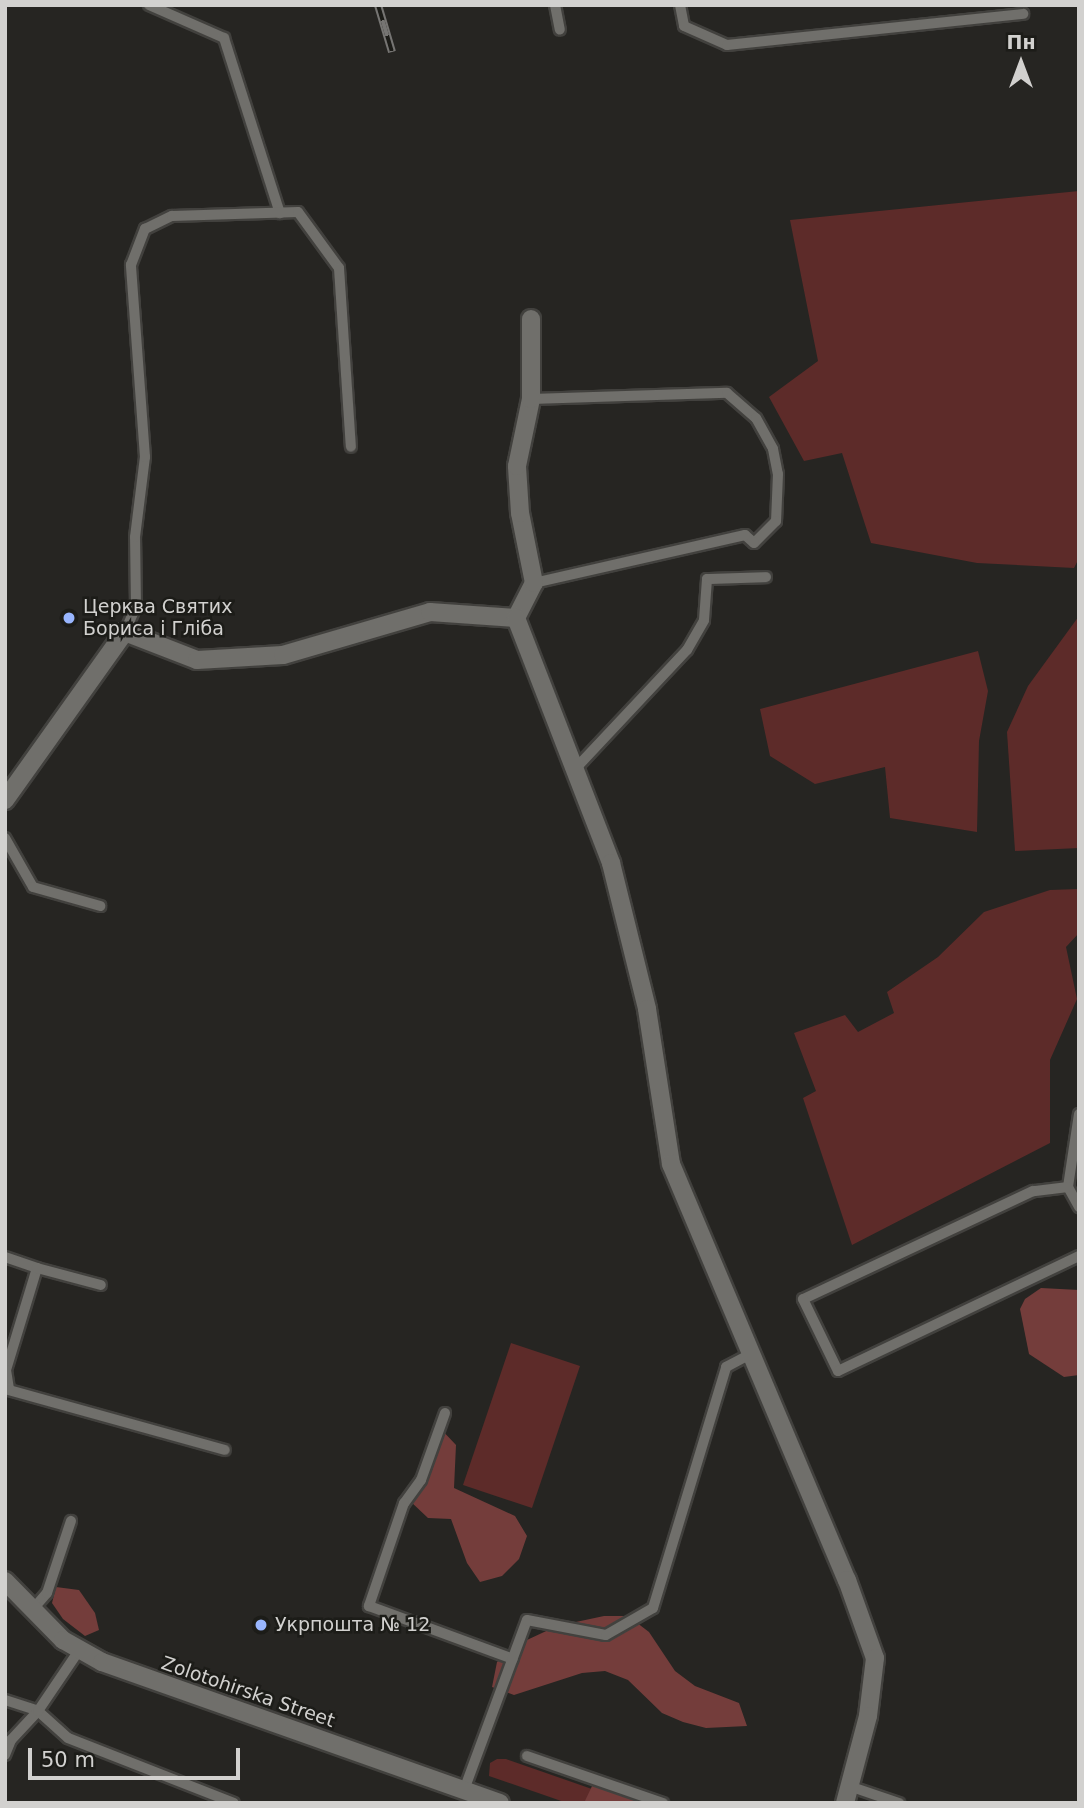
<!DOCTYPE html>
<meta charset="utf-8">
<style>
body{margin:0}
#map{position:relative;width:1084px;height:1808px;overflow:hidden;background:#262522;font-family:"DejaVu Sans",sans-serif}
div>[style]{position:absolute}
.green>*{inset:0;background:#5d2b29}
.forest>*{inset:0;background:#743d3b}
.roads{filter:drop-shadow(2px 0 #42413e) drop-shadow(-2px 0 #42413e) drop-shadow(0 2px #42413e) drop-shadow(0 -2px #42413e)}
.lane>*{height:10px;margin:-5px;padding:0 5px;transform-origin:5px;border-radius:5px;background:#706f6b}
.street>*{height:18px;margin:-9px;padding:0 9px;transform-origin:9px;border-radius:9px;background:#706f6b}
.rail>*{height:8px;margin-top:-4px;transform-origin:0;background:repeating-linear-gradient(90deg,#1c1c18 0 16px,#767573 0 32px);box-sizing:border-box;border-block:2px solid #767573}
.dots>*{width:19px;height:19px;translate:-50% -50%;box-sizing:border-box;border:4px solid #1c1c18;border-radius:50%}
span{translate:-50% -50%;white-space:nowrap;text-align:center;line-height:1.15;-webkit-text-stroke:5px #1c1c18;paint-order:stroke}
.poi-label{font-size:19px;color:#d2d1cf}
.left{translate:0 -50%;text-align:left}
.street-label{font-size:19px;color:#d2d1cf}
.frame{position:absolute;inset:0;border:7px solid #d2d1cf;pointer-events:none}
.north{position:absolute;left:986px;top:28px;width:70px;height:70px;-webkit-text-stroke:5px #1c1c18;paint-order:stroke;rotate:0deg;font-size:19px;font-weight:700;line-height:28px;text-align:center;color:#d2d1cf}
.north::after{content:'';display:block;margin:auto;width:24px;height:32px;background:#d2d1cf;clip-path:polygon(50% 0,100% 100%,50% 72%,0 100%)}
.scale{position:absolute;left:28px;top:1748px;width:212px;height:32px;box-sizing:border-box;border:4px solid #d2d1cf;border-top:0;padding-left:9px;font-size:21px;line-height:24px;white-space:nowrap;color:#d2d1cf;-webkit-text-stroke:5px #1c1c18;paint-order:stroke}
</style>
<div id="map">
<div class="green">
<div style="clip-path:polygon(1079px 191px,1079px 558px,1074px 568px,977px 563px,871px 543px,842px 453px,804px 461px,769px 397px,818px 361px,790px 220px)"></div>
<div style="clip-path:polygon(1079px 616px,1079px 848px,1015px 851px,1007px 732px,1028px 686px)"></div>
<div style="clip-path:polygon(978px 651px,988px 691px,979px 741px,977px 832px,890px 818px,885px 767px,815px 784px,770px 756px,760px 709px)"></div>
<div style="clip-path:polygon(1079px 889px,1079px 933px,1066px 947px,1077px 999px,1050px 1060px,1050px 1143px,852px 1245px,803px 1098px,816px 1091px,794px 1033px,845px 1015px,858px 1032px,894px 1013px,887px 992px,938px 957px,984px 912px,1050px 890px)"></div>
<div style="clip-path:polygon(511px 1343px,580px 1366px,532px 1508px,463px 1485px)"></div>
<div style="clip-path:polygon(497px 1759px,506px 1759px,632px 1803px,567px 1803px,489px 1776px,490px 1763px)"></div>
</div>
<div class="forest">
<div style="clip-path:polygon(1041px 1288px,1079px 1290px,1079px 1375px,1064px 1377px,1029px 1354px,1020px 1309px,1025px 1299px)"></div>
<div style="clip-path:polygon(439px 1427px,456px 1445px,454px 1488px,515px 1516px,527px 1536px,519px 1559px,502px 1576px,480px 1582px,467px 1563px,451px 1519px,428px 1518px,410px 1501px,425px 1469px,426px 1446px)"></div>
<div style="clip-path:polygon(56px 1587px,79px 1590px,95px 1613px,99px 1630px,85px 1636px,63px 1619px,52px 1603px)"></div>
<div style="clip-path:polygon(604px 1616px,628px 1616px,649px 1632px,675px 1671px,695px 1686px,739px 1703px,747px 1726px,706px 1728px,683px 1722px,662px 1713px,628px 1680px,605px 1671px,582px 1673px,514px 1695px,492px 1687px,497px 1662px,514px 1646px,557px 1626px)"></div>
<div style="clip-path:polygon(593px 1784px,658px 1803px,584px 1803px)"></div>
</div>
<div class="roads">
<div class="lane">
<div style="left:149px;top:5px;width:82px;rotate:23.7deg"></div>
<div style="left:224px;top:38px;width:184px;rotate:72.3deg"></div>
<div style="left:555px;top:5px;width:25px;rotate:79deg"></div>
<div style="left:680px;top:5px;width:21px;rotate:79deg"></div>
<div style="left:684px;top:26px;width:47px;rotate:23.8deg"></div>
<div style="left:727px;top:45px;width:298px;rotate:-6deg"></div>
<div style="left:531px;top:399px;width:196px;rotate:-1.8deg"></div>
<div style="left:727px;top:393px;width:38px;rotate:41deg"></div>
<div style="left:756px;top:418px;width:35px;rotate:61deg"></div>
<div style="left:773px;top:449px;width:25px;rotate:79deg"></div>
<div style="left:778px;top:474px;width:47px;rotate:92.4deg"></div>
<div style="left:776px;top:521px;width:31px;rotate:135deg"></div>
<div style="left:754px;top:543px;width:12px;rotate:-138deg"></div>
<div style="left:745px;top:535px;width:216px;rotate:167.2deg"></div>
<div style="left:125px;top:632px;width:28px;rotate:-67deg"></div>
<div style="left:136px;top:606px;width:69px;rotate:-90.8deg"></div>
<div style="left:135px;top:537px;width:81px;rotate:-82.9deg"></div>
<div style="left:145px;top:457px;width:193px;rotate:-94.2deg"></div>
<div style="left:131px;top:265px;width:39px;rotate:-69deg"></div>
<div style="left:145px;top:229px;width:30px;rotate:-26deg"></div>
<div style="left:172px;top:216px;width:126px;rotate:-1.8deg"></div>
<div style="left:298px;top:212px;width:69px;rotate:53.8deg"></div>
<div style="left:339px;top:268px;width:179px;rotate:86.2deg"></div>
<div style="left:577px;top:767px;width:161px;rotate:-46.8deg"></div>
<div style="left:687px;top:650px;width:34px;rotate:-60deg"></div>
<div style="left:704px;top:620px;width:41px;rotate:-85.8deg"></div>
<div style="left:707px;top:579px;width:59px;rotate:-1.9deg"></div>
<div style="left:5px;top:838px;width:56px;rotate:60.3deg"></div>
<div style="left:33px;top:887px;width:70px;rotate:15.8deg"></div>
<div style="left:1079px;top:1114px;width:74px;rotate:98.6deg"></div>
<div style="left:1068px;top:1187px;width:23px;rotate:61deg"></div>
<div style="left:1068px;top:1187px;width:35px;rotate:173deg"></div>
<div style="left:1033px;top:1191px;width:254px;rotate:154.8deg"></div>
<div style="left:803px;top:1299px;width:80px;rotate:64.1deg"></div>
<div style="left:838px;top:1371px;width:267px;rotate:-25.5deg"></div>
<div style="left:5px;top:1257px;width:34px;rotate:19deg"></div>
<div style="left:37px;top:1268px;width:107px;rotate:106.9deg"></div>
<div style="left:6px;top:1370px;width:18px;rotate:81deg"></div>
<div style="left:37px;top:1268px;width:66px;rotate:14.9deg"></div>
<div style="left:5px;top:1389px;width:228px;rotate:15.5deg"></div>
<div style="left:445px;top:1413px;width:71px;rotate:109.7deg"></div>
<div style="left:421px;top:1480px;width:29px;rotate:126deg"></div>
<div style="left:404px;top:1503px;width:109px;rotate:108.8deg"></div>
<div style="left:369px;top:1606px;width:153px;rotate:20.2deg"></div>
<div style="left:33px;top:1609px;width:21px;rotate:-49deg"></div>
<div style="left:47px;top:1593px;width:76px;rotate:-71.6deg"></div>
<div style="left:5px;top:1700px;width:35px;rotate:18deg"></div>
<div style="left:38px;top:1711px;width:40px;rotate:42deg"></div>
<div style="left:68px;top:1738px;width:178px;rotate:21.4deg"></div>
<div style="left:5px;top:1755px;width:16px;rotate:-68deg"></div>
<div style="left:11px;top:1740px;width:40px;rotate:-47deg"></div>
<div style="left:38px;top:1711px;width:75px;rotate:-55.9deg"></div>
<div style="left:527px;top:1756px;width:144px;rotate:19.1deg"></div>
<div style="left:849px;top:1786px;width:53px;rotate:18.8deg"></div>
<div style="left:464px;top:1790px;width:181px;rotate:-69.7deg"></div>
<div style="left:527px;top:1620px;width:80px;rotate:10.8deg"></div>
<div style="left:606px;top:1635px;width:54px;rotate:-29.9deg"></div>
<div style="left:653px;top:1608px;width:252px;rotate:-73.1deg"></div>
<div style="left:726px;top:1367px;width:26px;rotate:-28deg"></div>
</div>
<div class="street">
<div style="left:516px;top:618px;width:39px;rotate:-63deg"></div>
<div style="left:534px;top:583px;width:71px;rotate:-101.3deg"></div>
<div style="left:520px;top:513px;width:47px;rotate:-93.7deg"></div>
<div style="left:517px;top:466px;width:68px;rotate:-78.2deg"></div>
<div style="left:531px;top:399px;width:80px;rotate:-90deg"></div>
<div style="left:5px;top:800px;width:206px;rotate:-54.5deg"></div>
<div style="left:125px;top:632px;width:77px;rotate:21.3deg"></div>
<div style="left:197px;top:660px;width:86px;rotate:-3.3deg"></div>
<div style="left:283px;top:655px;width:153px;rotate:-16.3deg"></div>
<div style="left:430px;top:612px;width:86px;rotate:4deg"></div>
<div style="left:516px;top:618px;width:263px;rotate:68.8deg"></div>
<div style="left:611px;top:863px;width:150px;rotate:76.1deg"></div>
<div style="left:647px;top:1009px;width:157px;rotate:81.2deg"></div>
<div style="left:671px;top:1164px;width:452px;rotate:67.1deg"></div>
<div style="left:847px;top:1580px;width:83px;rotate:70.3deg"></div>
<div style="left:875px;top:1658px;width:58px;rotate:96.9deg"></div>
<div style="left:868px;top:1716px;width:90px;rotate:104.8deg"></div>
<div style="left:5px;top:1581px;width:83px;rotate:45.5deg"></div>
<div style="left:63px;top:1640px;width:45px;rotate:29.4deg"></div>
<div style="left:102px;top:1662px;width:422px;rotate:19.5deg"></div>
</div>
</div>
<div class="rail">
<div style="left:378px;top:5px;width:49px;rotate:73.4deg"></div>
</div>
<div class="dots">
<div style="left:69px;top:618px;background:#98b5fd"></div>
<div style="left:261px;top:1625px;background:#98b5fd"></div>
</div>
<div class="poi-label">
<span class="left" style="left:83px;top:618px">Церква Святих<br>Бориса і Гліба</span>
<span class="left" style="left:275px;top:1625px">Укрпошта № 12</span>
</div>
<div class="street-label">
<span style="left:248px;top:1692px;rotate:19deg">Zolotohirska Street</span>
</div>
<div class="frame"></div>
<div class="north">Пн</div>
<div class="scale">50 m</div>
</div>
